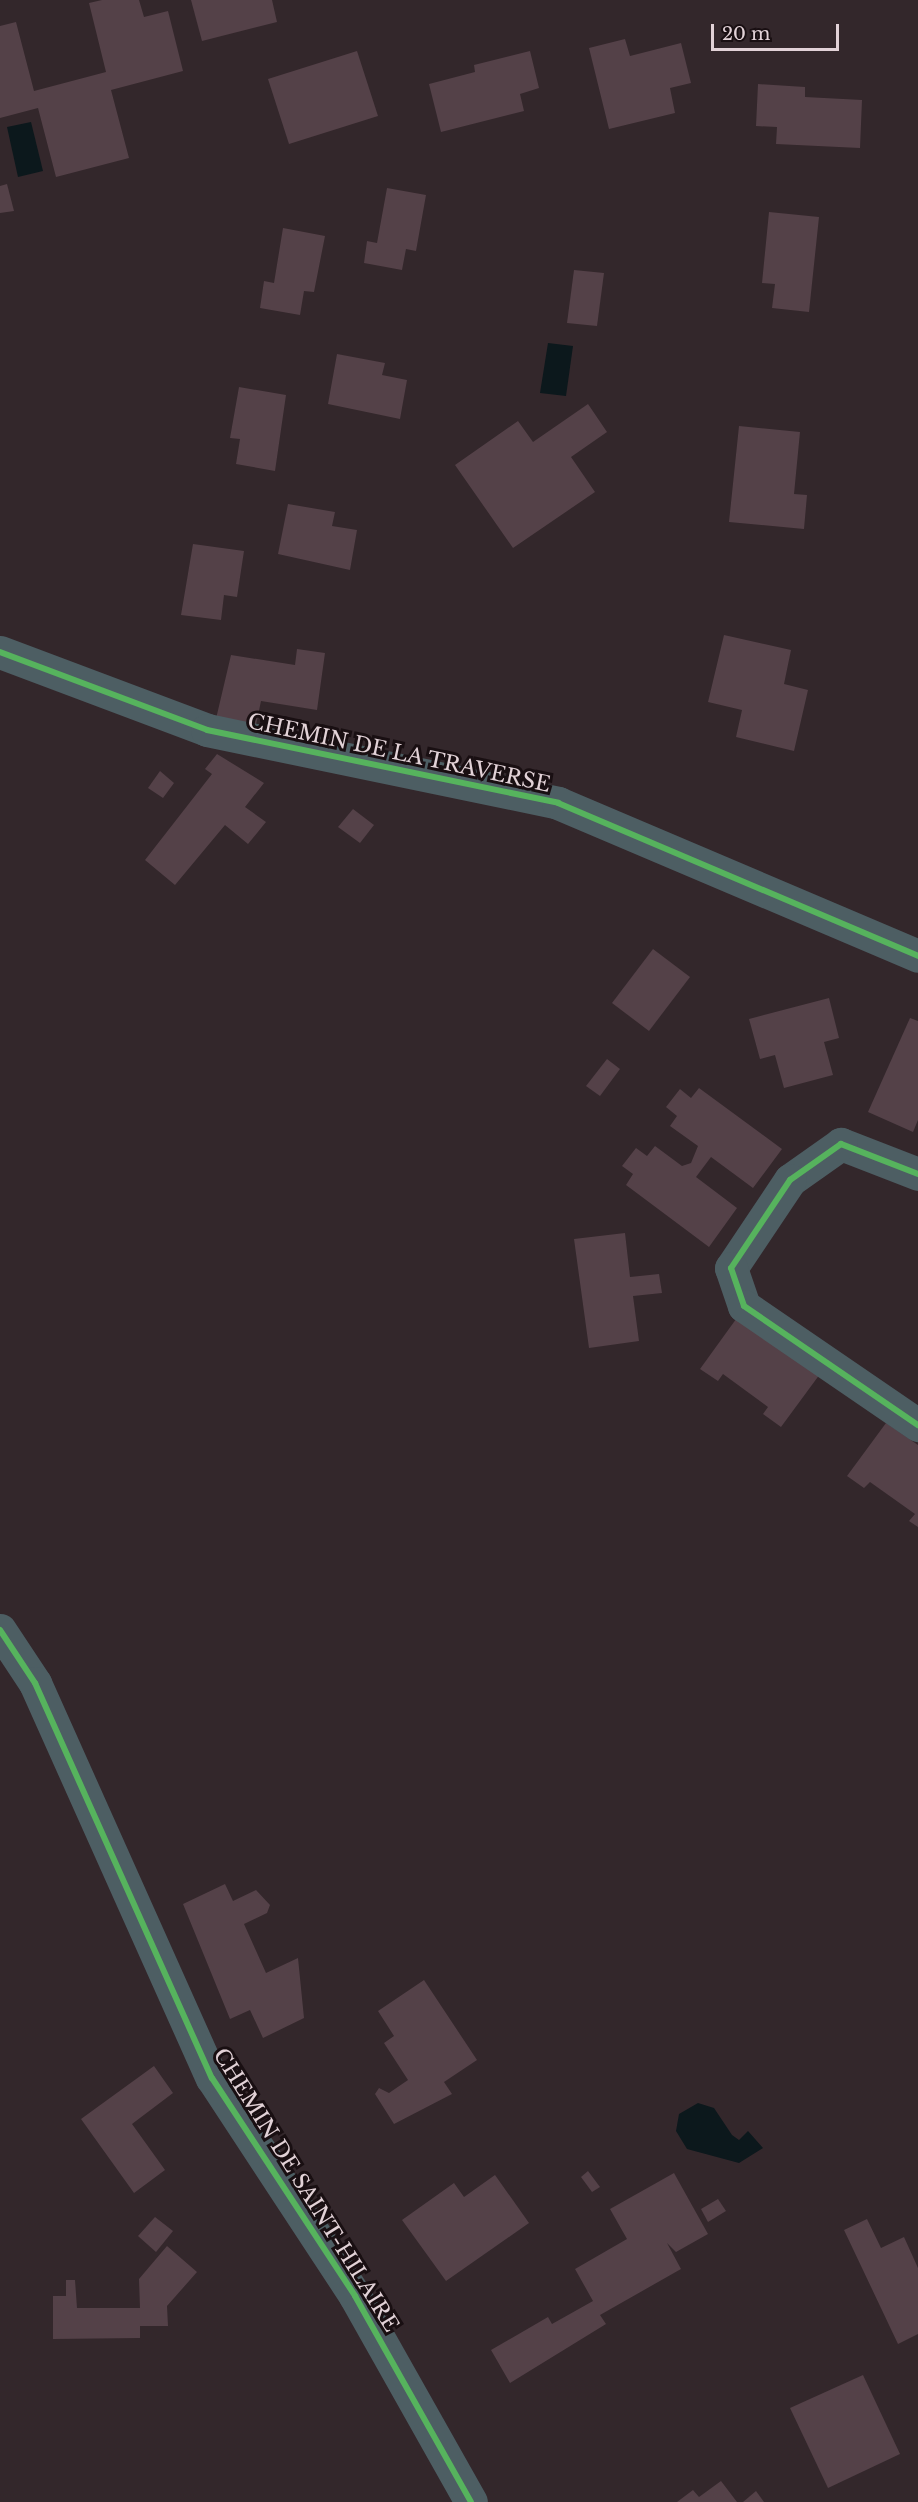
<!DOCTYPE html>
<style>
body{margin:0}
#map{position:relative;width:918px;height:2502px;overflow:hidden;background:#33272b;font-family:"Libre Baskerville",serif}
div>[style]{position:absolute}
.water>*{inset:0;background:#0c181c}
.building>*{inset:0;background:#544148}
.minor>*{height:33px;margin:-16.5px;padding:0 16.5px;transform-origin:16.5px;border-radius:16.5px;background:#4d5e63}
.cycleway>*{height:6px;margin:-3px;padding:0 3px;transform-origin:3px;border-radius:3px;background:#56b35d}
span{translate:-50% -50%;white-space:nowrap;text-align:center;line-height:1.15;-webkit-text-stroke:6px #190f12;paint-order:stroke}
.street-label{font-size:21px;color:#e2d2d7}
.scale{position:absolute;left:711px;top:24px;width:128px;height:27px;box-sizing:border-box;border:3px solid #e2d2d7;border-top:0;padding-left:8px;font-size:18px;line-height:21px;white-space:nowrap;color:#e2d2d7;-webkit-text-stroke:4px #190f12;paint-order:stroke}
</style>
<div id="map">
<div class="water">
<div style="clip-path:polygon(31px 122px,43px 171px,18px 177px,7px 127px)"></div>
<div style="clip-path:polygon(548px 343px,573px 346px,566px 396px,540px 393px)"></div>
<div style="clip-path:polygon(698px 2103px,714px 2108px,732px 2135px,739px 2140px,748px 2131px,763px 2148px,739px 2163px,687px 2149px,676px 2131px,679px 2114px)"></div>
</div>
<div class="building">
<div style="clip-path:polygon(102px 0,139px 0,144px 17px,168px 11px,183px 71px,111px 90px,129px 158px,56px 177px,38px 108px,0 118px,0 26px,16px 22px,34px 91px,106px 72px,89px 3px)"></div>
<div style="clip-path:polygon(191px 0,272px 0,277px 22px,202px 41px)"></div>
<div style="clip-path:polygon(625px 39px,630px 56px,681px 43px,691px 83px,670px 88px,675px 113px,609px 129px,589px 48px)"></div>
<div style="clip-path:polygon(357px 51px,378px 116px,289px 144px,268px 79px)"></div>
<div style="clip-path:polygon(530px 51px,539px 88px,520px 94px,524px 111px,441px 132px,429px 84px,475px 72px,474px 65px)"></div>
<div style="clip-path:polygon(758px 84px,805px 87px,805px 97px,862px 100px,860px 148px,776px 144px,777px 127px,756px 126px)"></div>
<div style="clip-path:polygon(7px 184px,14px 211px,0 213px,0 186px)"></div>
<div style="clip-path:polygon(387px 188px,426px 195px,416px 251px,406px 249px,402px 270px,364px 263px,367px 241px,377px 243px)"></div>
<div style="clip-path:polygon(769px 212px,819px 217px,809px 312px,772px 308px,775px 284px,762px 283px)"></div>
<div style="clip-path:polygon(283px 228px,325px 236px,314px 292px,304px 291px,300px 315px,260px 308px,264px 281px,274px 283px)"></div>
<div style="clip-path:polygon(574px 270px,604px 273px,597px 326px,567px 323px)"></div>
<div style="clip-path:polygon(337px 354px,385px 363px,382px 375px,407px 380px,400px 419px,328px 404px)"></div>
<div style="clip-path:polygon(239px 387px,286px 395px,275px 471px,236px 464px,240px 439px,230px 438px)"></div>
<div style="clip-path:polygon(588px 404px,607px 432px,571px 457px,595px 492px,513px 548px,455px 465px,518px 421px,533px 442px)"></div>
<div style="clip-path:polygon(739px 426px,800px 432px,794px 494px,807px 495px,804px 529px,729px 522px)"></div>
<div style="clip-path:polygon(288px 504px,335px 512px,332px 526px,357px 530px,350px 570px,278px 554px)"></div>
<div style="clip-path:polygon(193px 544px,244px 551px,237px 597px,224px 595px,221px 620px,181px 615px)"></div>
<div style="clip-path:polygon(724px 635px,791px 650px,784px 684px,808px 690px,794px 751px,736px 737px,742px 710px,708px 702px)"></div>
<div style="clip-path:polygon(297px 649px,325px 653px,317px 710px,261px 701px,255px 730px,215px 723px,231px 655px,295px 665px)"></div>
<div style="clip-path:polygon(217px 754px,264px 783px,245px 807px,266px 822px,248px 844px,225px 825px,175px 885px,145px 860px,212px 774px,205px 769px)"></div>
<div style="clip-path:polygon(160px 771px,174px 783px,163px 798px,148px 788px)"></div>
<div style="clip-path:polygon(353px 809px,374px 825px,360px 843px,338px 827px)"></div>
<div style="clip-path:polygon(653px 949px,690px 977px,649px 1031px,612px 1003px)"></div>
<div style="clip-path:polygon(829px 998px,839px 1038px,824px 1042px,833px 1075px,784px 1088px,775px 1055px,760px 1059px,749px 1019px)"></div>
<div style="clip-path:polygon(910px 1018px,918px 1021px,918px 1120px,913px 1132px,868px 1112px)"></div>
<div style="clip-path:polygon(607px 1059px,620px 1069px,600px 1096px,586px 1086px)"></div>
<div style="clip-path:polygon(699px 1088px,782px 1149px,753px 1188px,711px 1157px,696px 1177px,737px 1208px,709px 1247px,626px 1185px,633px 1174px,622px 1166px,636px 1148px,647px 1156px,655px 1146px,682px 1166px,691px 1163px,698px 1146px,670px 1126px,677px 1116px,666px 1107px,680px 1089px,691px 1098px)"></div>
<div style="clip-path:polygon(625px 1233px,630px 1277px,659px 1274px,662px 1293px,633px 1296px,639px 1341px,589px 1348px,574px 1239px)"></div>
<div style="clip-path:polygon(739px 1315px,820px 1374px,781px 1427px,763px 1414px,768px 1407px,723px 1374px,718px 1381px,700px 1369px)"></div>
<div style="clip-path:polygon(886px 1423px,918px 1445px,918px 1527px,909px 1521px,915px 1514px,870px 1482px,864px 1488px,847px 1476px)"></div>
<div style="clip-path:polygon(225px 1884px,233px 1901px,256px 1890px,270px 1905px,267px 1913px,244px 1924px,266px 1973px,298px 1958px,304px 2018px,263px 2038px,250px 2010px,230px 2019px,183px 1904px)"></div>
<div style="clip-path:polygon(424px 1980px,477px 2060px,444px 2082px,452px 2094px,394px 2124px,375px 2094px,379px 2088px,389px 2093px,408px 2080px,384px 2043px,394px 2036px,378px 2011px)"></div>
<div style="clip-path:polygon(154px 2066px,173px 2093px,132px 2124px,165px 2170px,134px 2193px,81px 2119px)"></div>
<div style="clip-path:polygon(588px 2171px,600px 2187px,592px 2192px,581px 2177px)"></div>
<div style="clip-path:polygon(674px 2173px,708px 2234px,676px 2252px,667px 2243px,681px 2269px,600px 2315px,606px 2324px,510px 2383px,491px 2350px,548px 2317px,552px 2324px,593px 2301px,575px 2269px,627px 2239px,610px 2209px)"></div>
<div style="clip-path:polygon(495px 2175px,529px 2223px,446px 2281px,402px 2220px,454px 2183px,464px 2197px)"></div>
<div style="clip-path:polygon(718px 2199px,726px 2211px,708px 2222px,701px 2209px)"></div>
<div style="clip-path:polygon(155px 2217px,173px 2231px,156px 2252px,138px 2236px)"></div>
<div style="clip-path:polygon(867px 2219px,881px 2248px,904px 2237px,918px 2268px,918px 2334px,898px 2344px,844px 2230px)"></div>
<div style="clip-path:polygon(167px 2246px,197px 2272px,167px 2306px,168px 2326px,140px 2326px,140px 2338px,53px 2339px,53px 2296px,66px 2296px,66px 2280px,75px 2280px,77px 2308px,140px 2308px,139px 2279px)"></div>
<div style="clip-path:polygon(863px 2375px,900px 2454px,828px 2488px,790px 2408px)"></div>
<div style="clip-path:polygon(721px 2481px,737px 2502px,677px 2502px,693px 2490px,699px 2497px)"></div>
<div style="clip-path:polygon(756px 2491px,764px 2502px,743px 2502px)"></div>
</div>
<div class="minor">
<div style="left:0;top:652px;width:221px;rotate:20.6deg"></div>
<div style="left:207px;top:730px;width:359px;rotate:11.7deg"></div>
<div style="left:558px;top:803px;width:391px;rotate:23deg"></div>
<div style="left:918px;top:1174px;width:83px;rotate:-158.7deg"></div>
<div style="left:841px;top:1144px;width:62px;rotate:144.8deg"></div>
<div style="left:790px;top:1180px;width:106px;rotate:123.8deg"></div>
<div style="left:731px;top:1268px;width:40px;rotate:71.1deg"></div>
<div style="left:744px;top:1306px;width:211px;rotate:34.4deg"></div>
<div style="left:0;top:1630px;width:64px;rotate:56.6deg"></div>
<div style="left:35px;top:1683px;width:433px;rotate:65.9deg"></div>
<div style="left:212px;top:2078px;width:261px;rotate:56.7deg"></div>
<div style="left:355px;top:2296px;width:236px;rotate:60.6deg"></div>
</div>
<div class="cycleway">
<div style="left:0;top:652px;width:221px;rotate:20.6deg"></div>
<div style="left:207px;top:730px;width:359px;rotate:11.7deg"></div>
<div style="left:558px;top:803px;width:391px;rotate:23deg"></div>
<div style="left:918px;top:1174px;width:83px;rotate:-158.7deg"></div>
<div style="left:841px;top:1144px;width:62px;rotate:144.8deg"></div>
<div style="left:790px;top:1180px;width:106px;rotate:123.8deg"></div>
<div style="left:731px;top:1268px;width:40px;rotate:71.1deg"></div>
<div style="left:744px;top:1306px;width:211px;rotate:34.4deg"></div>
<div style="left:0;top:1630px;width:64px;rotate:56.6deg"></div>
<div style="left:35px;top:1683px;width:433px;rotate:65.9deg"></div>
<div style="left:212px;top:2078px;width:261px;rotate:56.7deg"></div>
<div style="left:355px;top:2296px;width:236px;rotate:60.6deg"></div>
</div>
<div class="street-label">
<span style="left:399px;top:753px;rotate:12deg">CHEMIN DE LA TRAVERSE</span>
<span style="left:306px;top:2190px;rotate:58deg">CHEMIN DE SAINT-HILAIRE</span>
</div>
<div class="scale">20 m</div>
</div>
